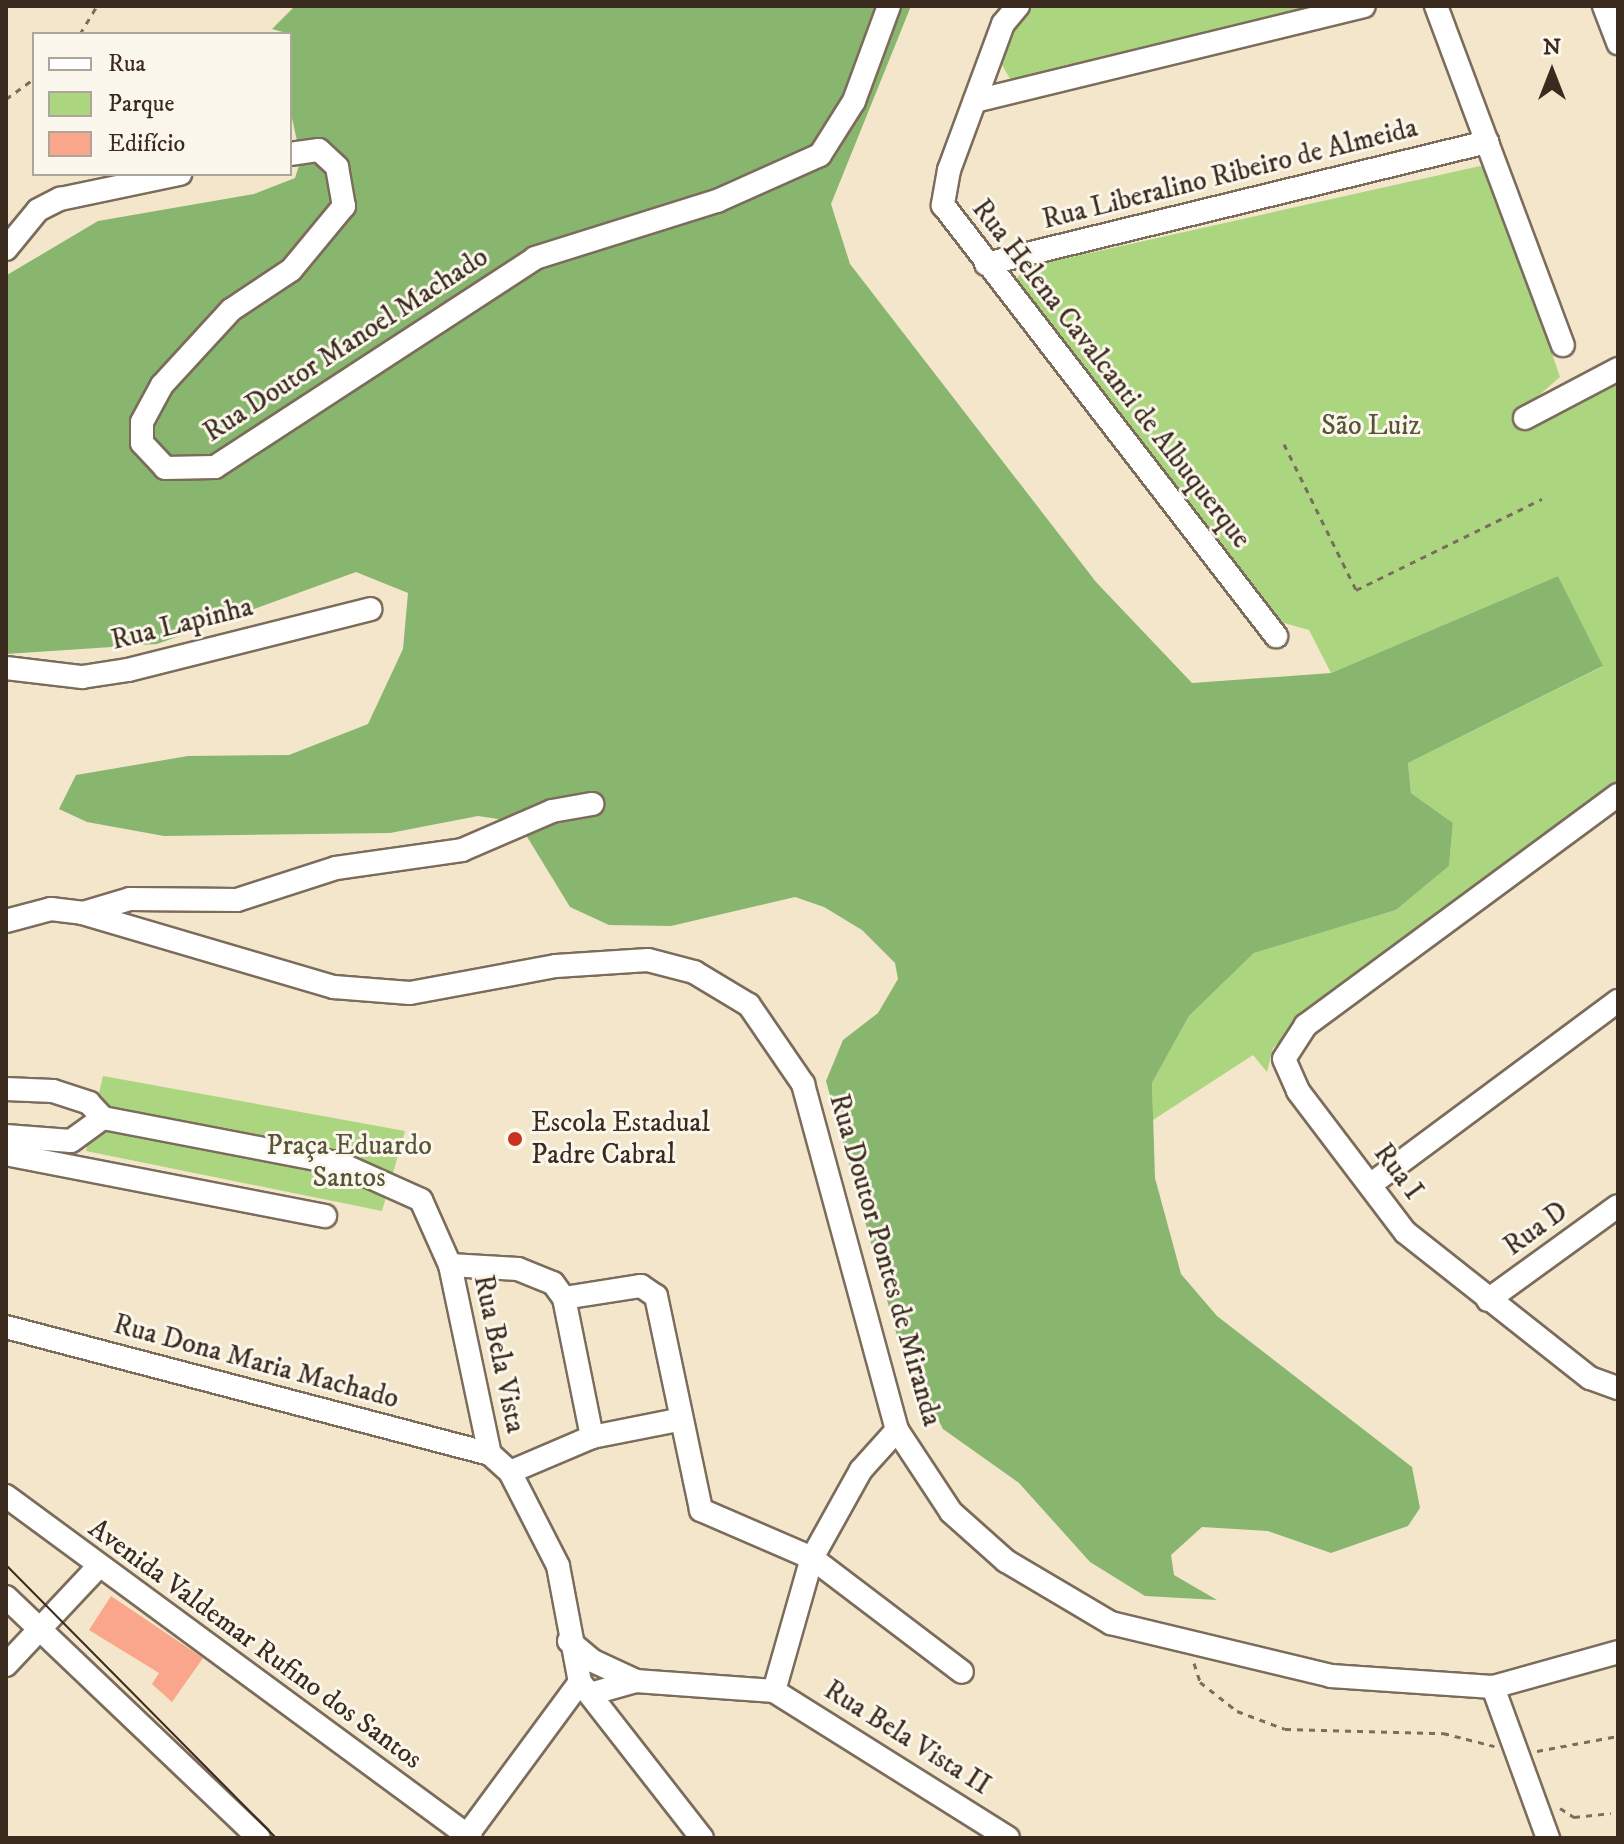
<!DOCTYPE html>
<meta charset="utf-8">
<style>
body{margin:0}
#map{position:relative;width:1624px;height:1844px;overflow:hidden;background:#f3e6cb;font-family:"IM FELL DW Pica",serif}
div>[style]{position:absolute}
.green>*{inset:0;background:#acd580}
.forest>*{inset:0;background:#89b66e}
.building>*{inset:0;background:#faa68c}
.path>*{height:3px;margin-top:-1.5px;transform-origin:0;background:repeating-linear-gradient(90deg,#7b6c5b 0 6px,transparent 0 12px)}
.roads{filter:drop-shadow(2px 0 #7b6c5b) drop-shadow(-2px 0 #7b6c5b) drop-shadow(0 2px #7b6c5b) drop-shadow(0 -2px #7b6c5b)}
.minor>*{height:22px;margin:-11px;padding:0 11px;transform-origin:11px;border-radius:11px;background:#fff}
.tram>*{height:2px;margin:-1px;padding:0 1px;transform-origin:1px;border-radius:1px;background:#3b2a1e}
.dots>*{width:22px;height:22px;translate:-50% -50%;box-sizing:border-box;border:4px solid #fbf7ec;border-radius:50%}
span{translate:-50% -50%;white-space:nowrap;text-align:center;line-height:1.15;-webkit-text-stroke:6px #fbf7ec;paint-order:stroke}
.street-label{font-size:28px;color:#3b2a1e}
.park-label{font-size:28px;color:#575536}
.poi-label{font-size:28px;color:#3b2a1e}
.left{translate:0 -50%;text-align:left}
.frame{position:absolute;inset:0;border:8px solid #3b2a1e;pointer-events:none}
.legend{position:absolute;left:32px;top:32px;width:260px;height:144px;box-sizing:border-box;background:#fbf7ec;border:2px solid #aea59a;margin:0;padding:10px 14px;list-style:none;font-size:24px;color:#3b2a1e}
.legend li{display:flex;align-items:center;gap:16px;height:40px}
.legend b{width:40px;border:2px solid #aea59a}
.north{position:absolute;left:1512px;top:32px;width:80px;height:80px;-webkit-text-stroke:6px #fbf7ec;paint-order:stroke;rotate:0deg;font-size:22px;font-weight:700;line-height:32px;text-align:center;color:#3b2a1e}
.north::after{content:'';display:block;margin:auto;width:28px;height:36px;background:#3b2a1e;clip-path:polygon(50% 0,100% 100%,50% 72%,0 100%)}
</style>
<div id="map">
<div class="green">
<div style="clip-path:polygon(1027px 6px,1341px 6px,1012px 82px,999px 60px)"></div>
<div style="clip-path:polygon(1480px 166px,1489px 171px,1560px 377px,1537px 397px,1534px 425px,1618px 382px,1618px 788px,1289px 1033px,1273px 1048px,1267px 1072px,1253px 1055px,1153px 1120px,1152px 1083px,1189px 1016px,1254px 953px,1396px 910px,1449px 866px,1453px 823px,1411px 793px,1408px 763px,1602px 667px,1558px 576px,1331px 673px,1309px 630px,1270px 619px,1016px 289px,1016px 279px,1027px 267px)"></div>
<div style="clip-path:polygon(103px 1076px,405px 1131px,382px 1211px,86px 1151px)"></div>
</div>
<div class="forest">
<div style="clip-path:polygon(295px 6px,911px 6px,831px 204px,850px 264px,1096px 582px,1192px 683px,1331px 673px,1558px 576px,1603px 666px,1408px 763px,1411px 793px,1453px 823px,1449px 866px,1396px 910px,1254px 953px,1189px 1016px,1152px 1083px,1155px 1178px,1181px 1274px,1217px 1316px,1412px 1467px,1420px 1508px,1408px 1526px,1331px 1553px,1268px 1531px,1202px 1527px,1171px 1555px,1174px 1575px,1217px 1600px,1145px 1596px,1090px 1562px,1019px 1483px,943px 1429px,899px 1343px,826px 1081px,843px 1040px,878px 1013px,898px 979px,895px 963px,862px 930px,824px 907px,795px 897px,671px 926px,609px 925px,570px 907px,518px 822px,478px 816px,390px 833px,164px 836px,87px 822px,59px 809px,76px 775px,188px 756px,289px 755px,368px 724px,403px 649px,408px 593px,356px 572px,157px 644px,6px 654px,7px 275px,98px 221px,254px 194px,295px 178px,301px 159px,290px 109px,290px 34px,272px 29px)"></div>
</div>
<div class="building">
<div style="clip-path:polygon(111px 1596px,203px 1658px,172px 1702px,152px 1684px,159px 1673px,89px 1630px)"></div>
</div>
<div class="path">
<div style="left:80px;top:34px;width:33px;rotate:-59deg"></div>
<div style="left:6px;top:99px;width:34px;rotate:-36deg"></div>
<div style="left:1284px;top:444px;width:163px;rotate:63.7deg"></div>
<div style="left:1356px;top:590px;width:207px;rotate:-26.1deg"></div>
<div style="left:1194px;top:1663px;width:20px;rotate:72deg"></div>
<div style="left:1200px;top:1682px;width:47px;rotate:38.1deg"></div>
<div style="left:1237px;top:1711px;width:51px;rotate:20.6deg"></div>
<div style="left:1285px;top:1729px;width:158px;rotate:1.5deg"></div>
<div style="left:1443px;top:1733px;width:53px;rotate:14.3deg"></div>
<div style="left:1537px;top:1751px;width:82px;rotate:-10.5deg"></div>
<div style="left:1560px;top:1808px;width:17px;rotate:33deg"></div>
<div style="left:1574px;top:1817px;width:37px;rotate:-6deg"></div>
</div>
<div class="roads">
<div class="minor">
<div style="left:1018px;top:6px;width:23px;rotate:130deg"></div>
<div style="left:1003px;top:24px;width:156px;rotate:110.3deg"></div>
<div style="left:949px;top:170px;width:36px;rotate:100deg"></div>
<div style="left:943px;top:205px;width:545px;rotate:52.31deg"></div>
<div style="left:1436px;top:6px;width:362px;rotate:69.5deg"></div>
<div style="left:1604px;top:6px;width:40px;rotate:69deg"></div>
<div style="left:975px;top:101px;width:400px;rotate:-13.7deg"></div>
<div style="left:290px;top:154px;width:29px;rotate:-8deg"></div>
<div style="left:319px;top:150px;width:25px;rotate:43deg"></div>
<div style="left:337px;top:167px;width:40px;rotate:80deg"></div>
<div style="left:344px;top:206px;width:83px;rotate:129.6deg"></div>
<div style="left:291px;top:270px;width:72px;rotate:146.3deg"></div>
<div style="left:231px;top:310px;width:102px;rotate:132.6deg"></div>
<div style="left:162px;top:385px;width:42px;rotate:118.4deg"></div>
<div style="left:142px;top:422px;width:21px;rotate:90deg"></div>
<div style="left:142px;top:443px;width:34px;rotate:47deg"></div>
<div style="left:165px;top:468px;width:50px;rotate:-1.1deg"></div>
<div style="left:215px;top:467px;width:382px;rotate:-33.1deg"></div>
<div style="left:535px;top:258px;width:191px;rotate:-17.4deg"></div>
<div style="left:717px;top:201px;width:113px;rotate:-24.1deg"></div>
<div style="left:820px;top:155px;width:64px;rotate:-57.8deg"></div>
<div style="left:854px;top:101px;width:101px;rotate:-69.8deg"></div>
<div style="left:6px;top:249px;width:50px;rotate:-50.6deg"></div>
<div style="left:38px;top:210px;width:25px;rotate:-27deg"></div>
<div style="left:60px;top:199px;width:123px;rotate:-11.8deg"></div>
<div style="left:986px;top:264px;width:516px;rotate:-13.69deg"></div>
<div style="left:1525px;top:418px;width:105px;rotate:-27.8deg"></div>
<div style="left:6px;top:668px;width:77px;rotate:6.8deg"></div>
<div style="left:82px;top:677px;width:47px;rotate:-8.7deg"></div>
<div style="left:128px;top:670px;width:250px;rotate:-14.1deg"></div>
<div style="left:1618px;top:795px;width:388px;rotate:143.6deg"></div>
<div style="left:1306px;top:1025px;width:40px;rotate:122.9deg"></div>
<div style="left:1284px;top:1059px;width:35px;rotate:66deg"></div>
<div style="left:1298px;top:1091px;width:177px;rotate:52.8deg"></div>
<div style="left:1405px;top:1232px;width:236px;rotate:38.3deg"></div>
<div style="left:1590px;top:1378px;width:30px;rotate:20deg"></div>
<div style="left:83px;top:913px;width:49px;rotate:-16.6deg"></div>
<div style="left:130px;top:899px;width:107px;rotate:0.5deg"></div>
<div style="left:237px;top:900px;width:104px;rotate:-17.9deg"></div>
<div style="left:336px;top:868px;width:127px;rotate:-8.1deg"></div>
<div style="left:462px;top:850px;width:98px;rotate:-23.4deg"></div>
<div style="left:552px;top:811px;width:41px;rotate:-9.9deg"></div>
<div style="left:6px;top:921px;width:47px;rotate:-14.9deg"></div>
<div style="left:51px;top:909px;width:31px;rotate:7deg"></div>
<div style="left:82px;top:913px;width:263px;rotate:16.4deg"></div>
<div style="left:334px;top:987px;width:76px;rotate:4.5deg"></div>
<div style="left:410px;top:993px;width:148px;rotate:-10.5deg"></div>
<div style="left:556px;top:966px;width:92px;rotate:-3.7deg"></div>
<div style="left:648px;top:960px;width:48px;rotate:14.6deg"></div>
<div style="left:694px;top:972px;width:64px;rotate:31deg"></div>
<div style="left:749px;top:1005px;width:96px;rotate:55.6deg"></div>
<div style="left:803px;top:1084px;width:359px;rotate:74.8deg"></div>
<div style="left:897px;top:1430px;width:98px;rotate:56.6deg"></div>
<div style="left:951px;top:1512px;width:74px;rotate:41.7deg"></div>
<div style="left:1006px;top:1561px;width:122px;rotate:30.6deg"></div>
<div style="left:1111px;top:1623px;width:226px;rotate:13.5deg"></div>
<div style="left:1331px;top:1676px;width:162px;rotate:3.9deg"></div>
<div style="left:1493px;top:1687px;width:130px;rotate:-15.6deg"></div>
<div style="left:6px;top:1089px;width:47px;rotate:2.4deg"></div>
<div style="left:53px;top:1091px;width:38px;rotate:18deg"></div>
<div style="left:89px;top:1103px;width:21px;rotate:47deg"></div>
<div style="left:103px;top:1118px;width:242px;rotate:10.9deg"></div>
<div style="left:341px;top:1164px;width:88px;rotate:24.2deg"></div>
<div style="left:421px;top:1200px;width:71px;rotate:66deg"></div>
<div style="left:450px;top:1265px;width:193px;rotate:78.1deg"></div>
<div style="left:490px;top:1454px;width:27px;rotate:42deg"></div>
<div style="left:510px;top:1472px;width:106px;rotate:62.9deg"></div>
<div style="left:558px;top:1566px;width:118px;rotate:79.3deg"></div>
<div style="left:580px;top:1682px;width:198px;rotate:52deg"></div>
<div style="left:6px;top:1136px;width:65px;rotate:4.4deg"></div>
<div style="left:71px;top:1141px;width:39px;rotate:-36deg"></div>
<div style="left:6px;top:1154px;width:325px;rotate:11deg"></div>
<div style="left:1370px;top:1185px;width:309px;rotate:-36.6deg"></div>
<div style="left:450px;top:1265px;width:68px;rotate:3.4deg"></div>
<div style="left:518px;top:1269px;width:38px;rotate:22deg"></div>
<div style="left:553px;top:1283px;width:19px;rotate:54deg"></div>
<div style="left:564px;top:1298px;width:142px;rotate:78.6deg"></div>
<div style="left:564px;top:1298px;width:78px;rotate:-8.9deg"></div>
<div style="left:641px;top:1286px;width:18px;rotate:34deg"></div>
<div style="left:656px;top:1296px;width:219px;rotate:78.1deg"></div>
<div style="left:701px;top:1510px;width:121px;rotate:23.4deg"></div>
<div style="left:812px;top:1558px;width:188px;rotate:37.2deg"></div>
<div style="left:1488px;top:1300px;width:160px;rotate:-35.9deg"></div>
<div style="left:6px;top:1327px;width:500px;rotate:14.7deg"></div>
<div style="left:510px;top:1472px;width:89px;rotate:-23.1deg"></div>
<div style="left:592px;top:1437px;width:88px;rotate:-11.2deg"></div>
<div style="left:6px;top:1496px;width:577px;rotate:36.33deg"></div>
<div style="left:6px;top:1597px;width:349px;rotate:43.6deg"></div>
<div style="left:569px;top:1641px;width:31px;rotate:40deg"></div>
<div style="left:593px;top:1661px;width:47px;rotate:24.9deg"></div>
<div style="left:6px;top:1665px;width:134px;rotate:-46.8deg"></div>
<div style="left:1493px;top:1687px;width:161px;rotate:70deg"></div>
<div style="left:774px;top:1691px;width:138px;rotate:-74.1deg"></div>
<div style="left:812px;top:1558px;width:101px;rotate:-60.9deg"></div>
<div style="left:861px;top:1470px;width:54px;rotate:-48deg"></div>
<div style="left:590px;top:1694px;width:48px;rotate:-15.8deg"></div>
<div style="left:636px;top:1681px;width:138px;rotate:4.1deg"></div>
<div style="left:774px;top:1691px;width:276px;rotate:32.1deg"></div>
<div style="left:465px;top:1838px;width:194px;rotate:-53.6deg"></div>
</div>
</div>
<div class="tram">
<div style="left:6px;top:1565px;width:384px;rotate:45.3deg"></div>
</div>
<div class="dots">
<div style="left:515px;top:1139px;background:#c8321e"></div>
</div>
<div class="street-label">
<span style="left:1230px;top:174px;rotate:-14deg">Rua Liberalino Ribeiro de Almeida</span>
<span style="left:346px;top:345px;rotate:-33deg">Rua Doutor Manoel Machado</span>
<span style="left:1111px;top:374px;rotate:52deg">Rua Helena Cavalcanti de Albuquerque</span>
<span style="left:182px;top:624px;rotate:-14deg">Rua Lapinha</span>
<span style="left:1398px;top:1172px;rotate:53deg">Rua I</span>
<span style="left:1536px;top:1229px;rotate:-36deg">Rua D</span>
<span style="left:885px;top:1260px;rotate:74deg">Rua Doutor Pontes de Miranda</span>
<span style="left:499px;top:1354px;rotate:78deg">Rua Bela Vista</span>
<span style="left:256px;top:1362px;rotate:15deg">Rua Dona Maria Machado</span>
<span style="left:255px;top:1644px;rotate:36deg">Avenida Valdemar Rufino dos Santos</span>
<span style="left:907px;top:1738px;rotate:32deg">Rua Bela Vista II</span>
</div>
<div class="park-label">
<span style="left:1371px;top:426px">São Luiz</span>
<span style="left:349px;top:1162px">Praça Eduardo<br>Santos</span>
</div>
<div class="poi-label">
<span class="left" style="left:531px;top:1139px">Escola Estadual<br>Padre Cabral</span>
</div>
<div class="frame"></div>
<ul class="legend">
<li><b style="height:10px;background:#fff"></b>Rua</li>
<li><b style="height:22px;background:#acd580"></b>Parque</li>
<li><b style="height:22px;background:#faa68c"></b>Edifício</li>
</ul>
<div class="north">N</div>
</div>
